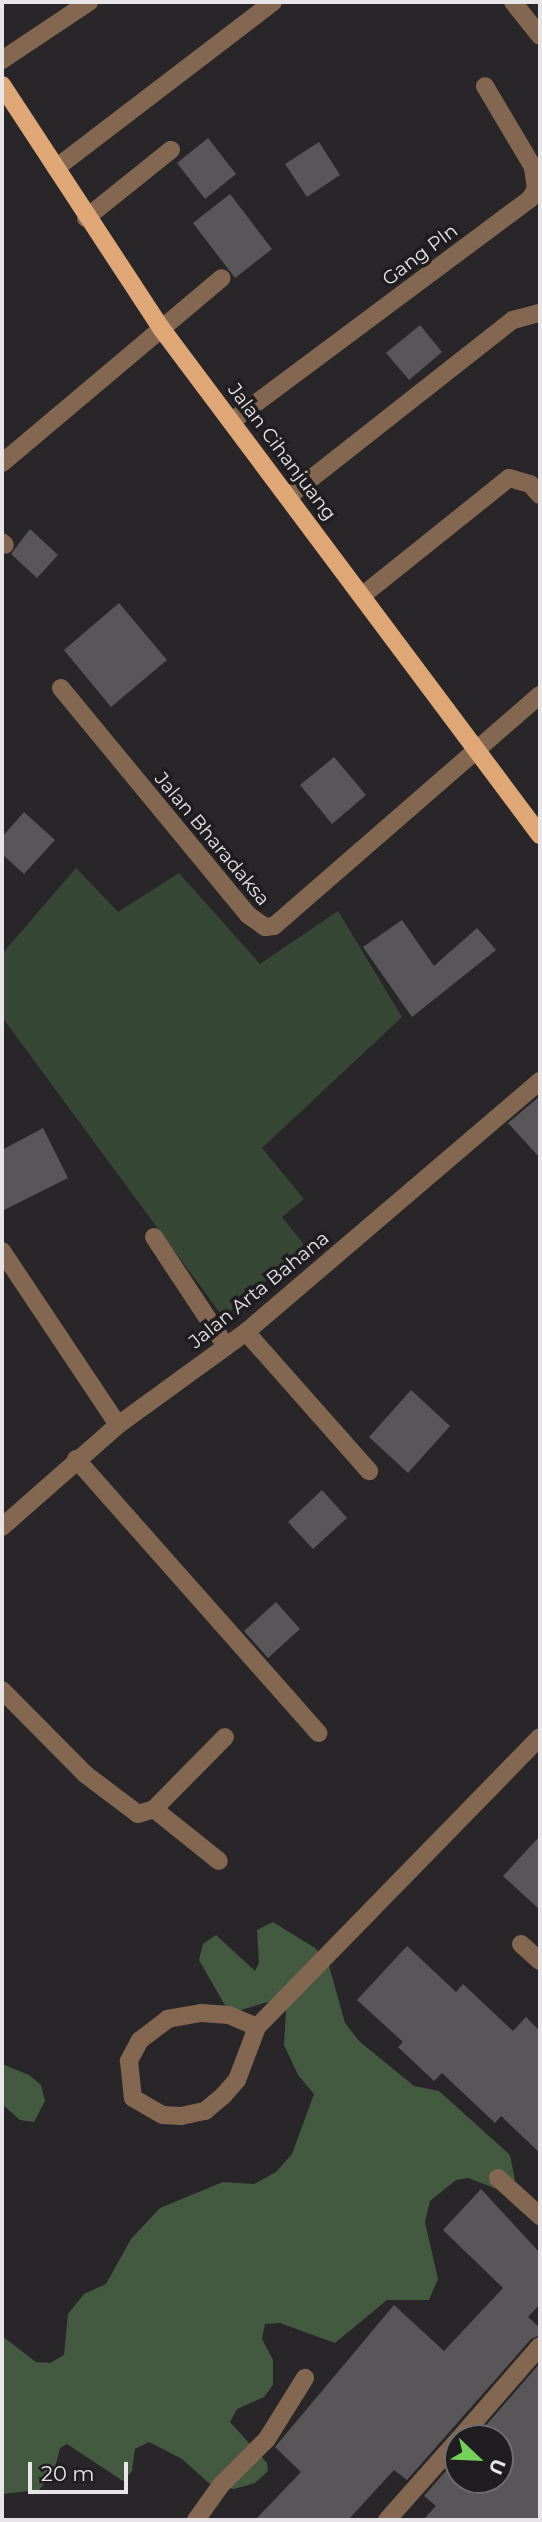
<!DOCTYPE html>
<style>
body{margin:0}
#map{position:relative;width:542px;height:2522px;overflow:hidden;background:#292629;font-family:Montserrat,sans-serif}
div>[style]{position:absolute}
.green>*{inset:0;background:#374735}
.forest>*{inset:0;background:#435a41}
.building>*{inset:0;background:#595659}
.minor>*{height:18px;margin:-9px;padding:0 9px;transform-origin:9px;border-radius:9px;background:#836750}
.major>*{height:18px;margin:-9px;padding:0 9px;transform-origin:9px;border-radius:9px;background:#e0a776}
span{translate:-50% -50%;white-space:nowrap;text-align:center;line-height:1.15;-webkit-text-stroke:7px #1f1d1f;paint-order:stroke}
.street-label{font-size:19px;color:#e7e5e7}
.frame{position:absolute;inset:0;border:4px solid #e7e5e7;pointer-events:none}
.north{position:absolute;left:444px;top:2424px;width:70px;height:70px;box-sizing:border-box;background:#1f1d1f;border:2px solid #6f6d6f;border-radius:50%;rotate:113deg;font-size:19px;font-weight:700;line-height:28px;text-align:center;color:#e7e5e7}
.north::after{content:'';display:block;margin:auto;width:24px;height:32px;background:#74d25b;clip-path:polygon(50% 0,100% 100%,50% 72%,0 100%)}
.scale{position:absolute;left:28px;top:2462px;width:100px;height:32px;box-sizing:border-box;border:4px solid #e7e5e7;border-top:0;padding-left:9px;font-size:21px;line-height:24px;white-space:nowrap;color:#e7e5e7;-webkit-text-stroke:5px #1f1d1f;paint-order:stroke}
</style>
<div id="map">
<div class="green">
<div style="clip-path:polygon(76px 868px,118px 912px,179px 873px,260px 964px,338px 911px,402px 1017px,262px 1148px,304px 1199px,282px 1217px,306px 1247px,223px 1317px,2px 1017px,2px 954px)"></div>
</div>
<div class="forest">
<div style="clip-path:polygon(273px 1922px,315px 1948px,328px 1962px,345px 2023px,359px 2041px,414px 2086px,439px 2091px,510px 2155px,515px 2180px,502px 2191px,468px 2178px,456px 2180px,430px 2201px,425px 2222px,438px 2279px,429px 2300px,387px 2300px,335px 2343px,280px 2323px,265px 2324px,262px 2339px,273px 2360px,273px 2385px,264px 2397px,237px 2409px,230px 2422px,267px 2463px,268px 2471px,255px 2483px,234px 2489px,210px 2484px,182px 2459px,149px 2442px,135px 2449px,132px 2471px,123px 2481px,67px 2444px,60px 2448px,54px 2471px,39px 2490px,2px 2494px,2px 2336px,36px 2362px,50px 2363px,64px 2355px,68px 2314px,84px 2294px,106px 2284px,131px 2239px,160px 2208px,223px 2182px,254px 2184px,276px 2172px,292px 2154px,314px 2094px,298px 2075px,284px 2045px,286px 2011px,271px 2001px,241px 2010px,226px 2007px,199px 1960px,203px 1944px,216px 1935px,255px 1971px,259px 1963px,257px 1930px)"></div>
<div style="clip-path:polygon(2px 2064px,29px 2075px,41px 2085px,45px 2101px,34px 2122px,20px 2120px,2px 2104px)"></div>
</div>
<div class="building">
<div style="clip-path:polygon(208px 138px,236px 174px,205px 199px,177px 163px)"></div>
<div style="clip-path:polygon(319px 142px,340px 175px,307px 197px,285px 164px)"></div>
<div style="clip-path:polygon(230px 194px,272px 249px,235px 278px,193px 223px)"></div>
<div style="clip-path:polygon(420px 325px,442px 352px,409px 380px,386px 353px)"></div>
<div style="clip-path:polygon(30px 529px,58px 555px,37px 578px,11px 554px)"></div>
<div style="clip-path:polygon(119px 603px,167px 660px,111px 707px,64px 650px)"></div>
<div style="clip-path:polygon(334px 757px,366px 795px,332px 824px,300px 785px)"></div>
<div style="clip-path:polygon(24px 812px,55px 840px,24px 874px,2px 854px,2px 837px)"></div>
<div style="clip-path:polygon(402px 920px,434px 966px,477px 928px,496px 950px,412px 1017px,363px 947px)"></div>
<div style="clip-path:polygon(540px 1096px,540px 1158px,508px 1123px)"></div>
<div style="clip-path:polygon(43px 1128px,68px 1178px,2px 1211px,2px 1150px)"></div>
<div style="clip-path:polygon(411px 1390px,450px 1426px,408px 1473px,369px 1437px)"></div>
<div style="clip-path:polygon(322px 1490px,347px 1518px,313px 1549px,288px 1522px)"></div>
<div style="clip-path:polygon(276px 1602px,300px 1629px,268px 1658px,244px 1631px)"></div>
<div style="clip-path:polygon(540px 1836px,540px 1910px,503px 1876px)"></div>
<div style="clip-path:polygon(407px 1946px,456px 1992px,463px 1984px,513px 2031px,526px 2017px,540px 2031px,540px 2153px,501px 2116px,495px 2123px,442px 2073px,434px 2081px,398px 2047px,403px 2042px,357px 2000px)"></div>
<div style="clip-path:polygon(481px 2189px,540px 2253px,540px 2304px,528px 2317px,540px 2328px,540px 2335px,531px 2339px,407px 2480px,394px 2470px,348px 2520px,255px 2520px,301px 2472px,275px 2447px,394px 2305px,444px 2351px,503px 2288px,443px 2230px)"></div>
<div style="clip-path:polygon(540px 2363px,540px 2520px,423px 2520px,436px 2506px,424px 2496px,458px 2457px,458px 2480px,500px 2480px,500px 2438px,475px 2438px)"></div>
</div>
<div class="minor">
<div style="left:513px;top:2px;width:43px;rotate:51.5deg"></div>
<div style="left:2px;top:60px;width:105px;rotate:-33.7deg"></div>
<div style="left:56px;top:168px;width:273px;rotate:-37.4deg"></div>
<div style="left:86px;top:218px;width:109px;rotate:-38.7deg"></div>
<div style="left:232px;top:421px;width:372px;rotate:-36.7deg"></div>
<div style="left:530px;top:199px;width:12px;rotate:-59deg"></div>
<div style="left:536px;top:189px;width:22px;rotate:-98deg"></div>
<div style="left:533px;top:167px;width:94px;rotate:-120.7deg"></div>
<div style="left:2px;top:463px;width:287px;rotate:-40.1deg"></div>
<div style="left:289px;top:496px;width:285px;rotate:-38.2deg"></div>
<div style="left:513px;top:320px;width:28px;rotate:-15deg"></div>
<div style="left:2px;top:542px;width:4px;rotate:45deg"></div>
<div style="left:363px;top:595px;width:187px;rotate:-38.7deg"></div>
<div style="left:509px;top:478px;width:22px;rotate:16deg"></div>
<div style="left:530px;top:484px;width:15px;rotate:48deg"></div>
<div style="left:61px;top:688px;width:294px;rotate:50.5deg"></div>
<div style="left:248px;top:915px;width:21px;rotate:35deg"></div>
<div style="left:265px;top:927px;width:9px;rotate:-6deg"></div>
<div style="left:274px;top:926px;width:352px;rotate:-41deg"></div>
<div style="left:154px;top:1237px;width:131px;rotate:56.6deg"></div>
<div style="left:2px;top:1251px;width:209px;rotate:56.3deg"></div>
<div style="left:246px;top:1332px;width:186px;rotate:48.5deg"></div>
<div style="left:76px;top:1459px;width:366px;rotate:48.5deg"></div>
<div style="left:2px;top:1527px;width:154px;rotate:-41.3deg"></div>
<div style="left:118px;top:1425px;width:158px;rotate:-36deg"></div>
<div style="left:246px;top:1332px;width:387px;rotate:-40.5deg"></div>
<div style="left:2px;top:1690px;width:118px;rotate:45.3deg"></div>
<div style="left:85px;top:1774px;width:66px;rotate:37deg"></div>
<div style="left:138px;top:1814px;width:17px;rotate:-17deg"></div>
<div style="left:154px;top:1809px;width:101px;rotate:-45.4deg"></div>
<div style="left:154px;top:1809px;width:83px;rotate:38.7deg"></div>
<div style="left:521px;top:1944px;width:25px;rotate:42deg"></div>
<div style="left:257px;top:2027px;width:30px;rotate:-157deg"></div>
<div style="left:229px;top:2015px;width:28px;rotate:-176deg"></div>
<div style="left:201px;top:2013px;width:34px;rotate:170deg"></div>
<div style="left:168px;top:2019px;width:35px;rotate:143deg"></div>
<div style="left:140px;top:2040px;width:24px;rotate:118deg"></div>
<div style="left:129px;top:2061px;width:37px;rotate:84deg"></div>
<div style="left:133px;top:2098px;width:34px;rotate:30deg"></div>
<div style="left:163px;top:2115px;width:18px;rotate:3deg"></div>
<div style="left:181px;top:2116px;width:25px;rotate:-12deg"></div>
<div style="left:205px;top:2111px;width:23px;rotate:-40deg"></div>
<div style="left:223px;top:2096px;width:21px;rotate:-49deg"></div>
<div style="left:237px;top:2080px;width:57px;rotate:-69.3deg"></div>
<div style="left:257px;top:2027px;width:405px;rotate:-45.7deg"></div>
<div style="left:498px;top:2178px;width:57px;rotate:42.1deg"></div>
<div style="left:460px;top:2438px;width:122px;rotate:-49deg"></div>
<div style="left:196px;top:2520px;width:43px;rotate:-54.5deg"></div>
<div style="left:221px;top:2485px;width:65px;rotate:-45deg"></div>
<div style="left:267px;top:2439px;width:72px;rotate:-58.1deg"></div>
<div style="left:387px;top:2520px;width:107px;rotate:-48.4deg"></div>
</div>
<div class="major">
<div style="left:2px;top:85px;width:290px;rotate:56.8deg"></div>
<div style="left:161px;top:328px;width:633px;rotate:53.22deg"></div>
</div>
<div class="street-label">
<span style="left:420px;top:255px;rotate:-37deg">Gang Pln</span>
<span style="left:282px;top:452px;rotate:53deg">Jalan Cihanjuang</span>
<span style="left:212px;top:839px;rotate:50deg">Jalan Bharadaksa</span>
<span style="left:259px;top:1290px;rotate:-39deg">Jalan Arta Bahana</span>
</div>
<div class="frame"></div>
<div class="north">U</div>
<div class="scale">20 m</div>
</div>
